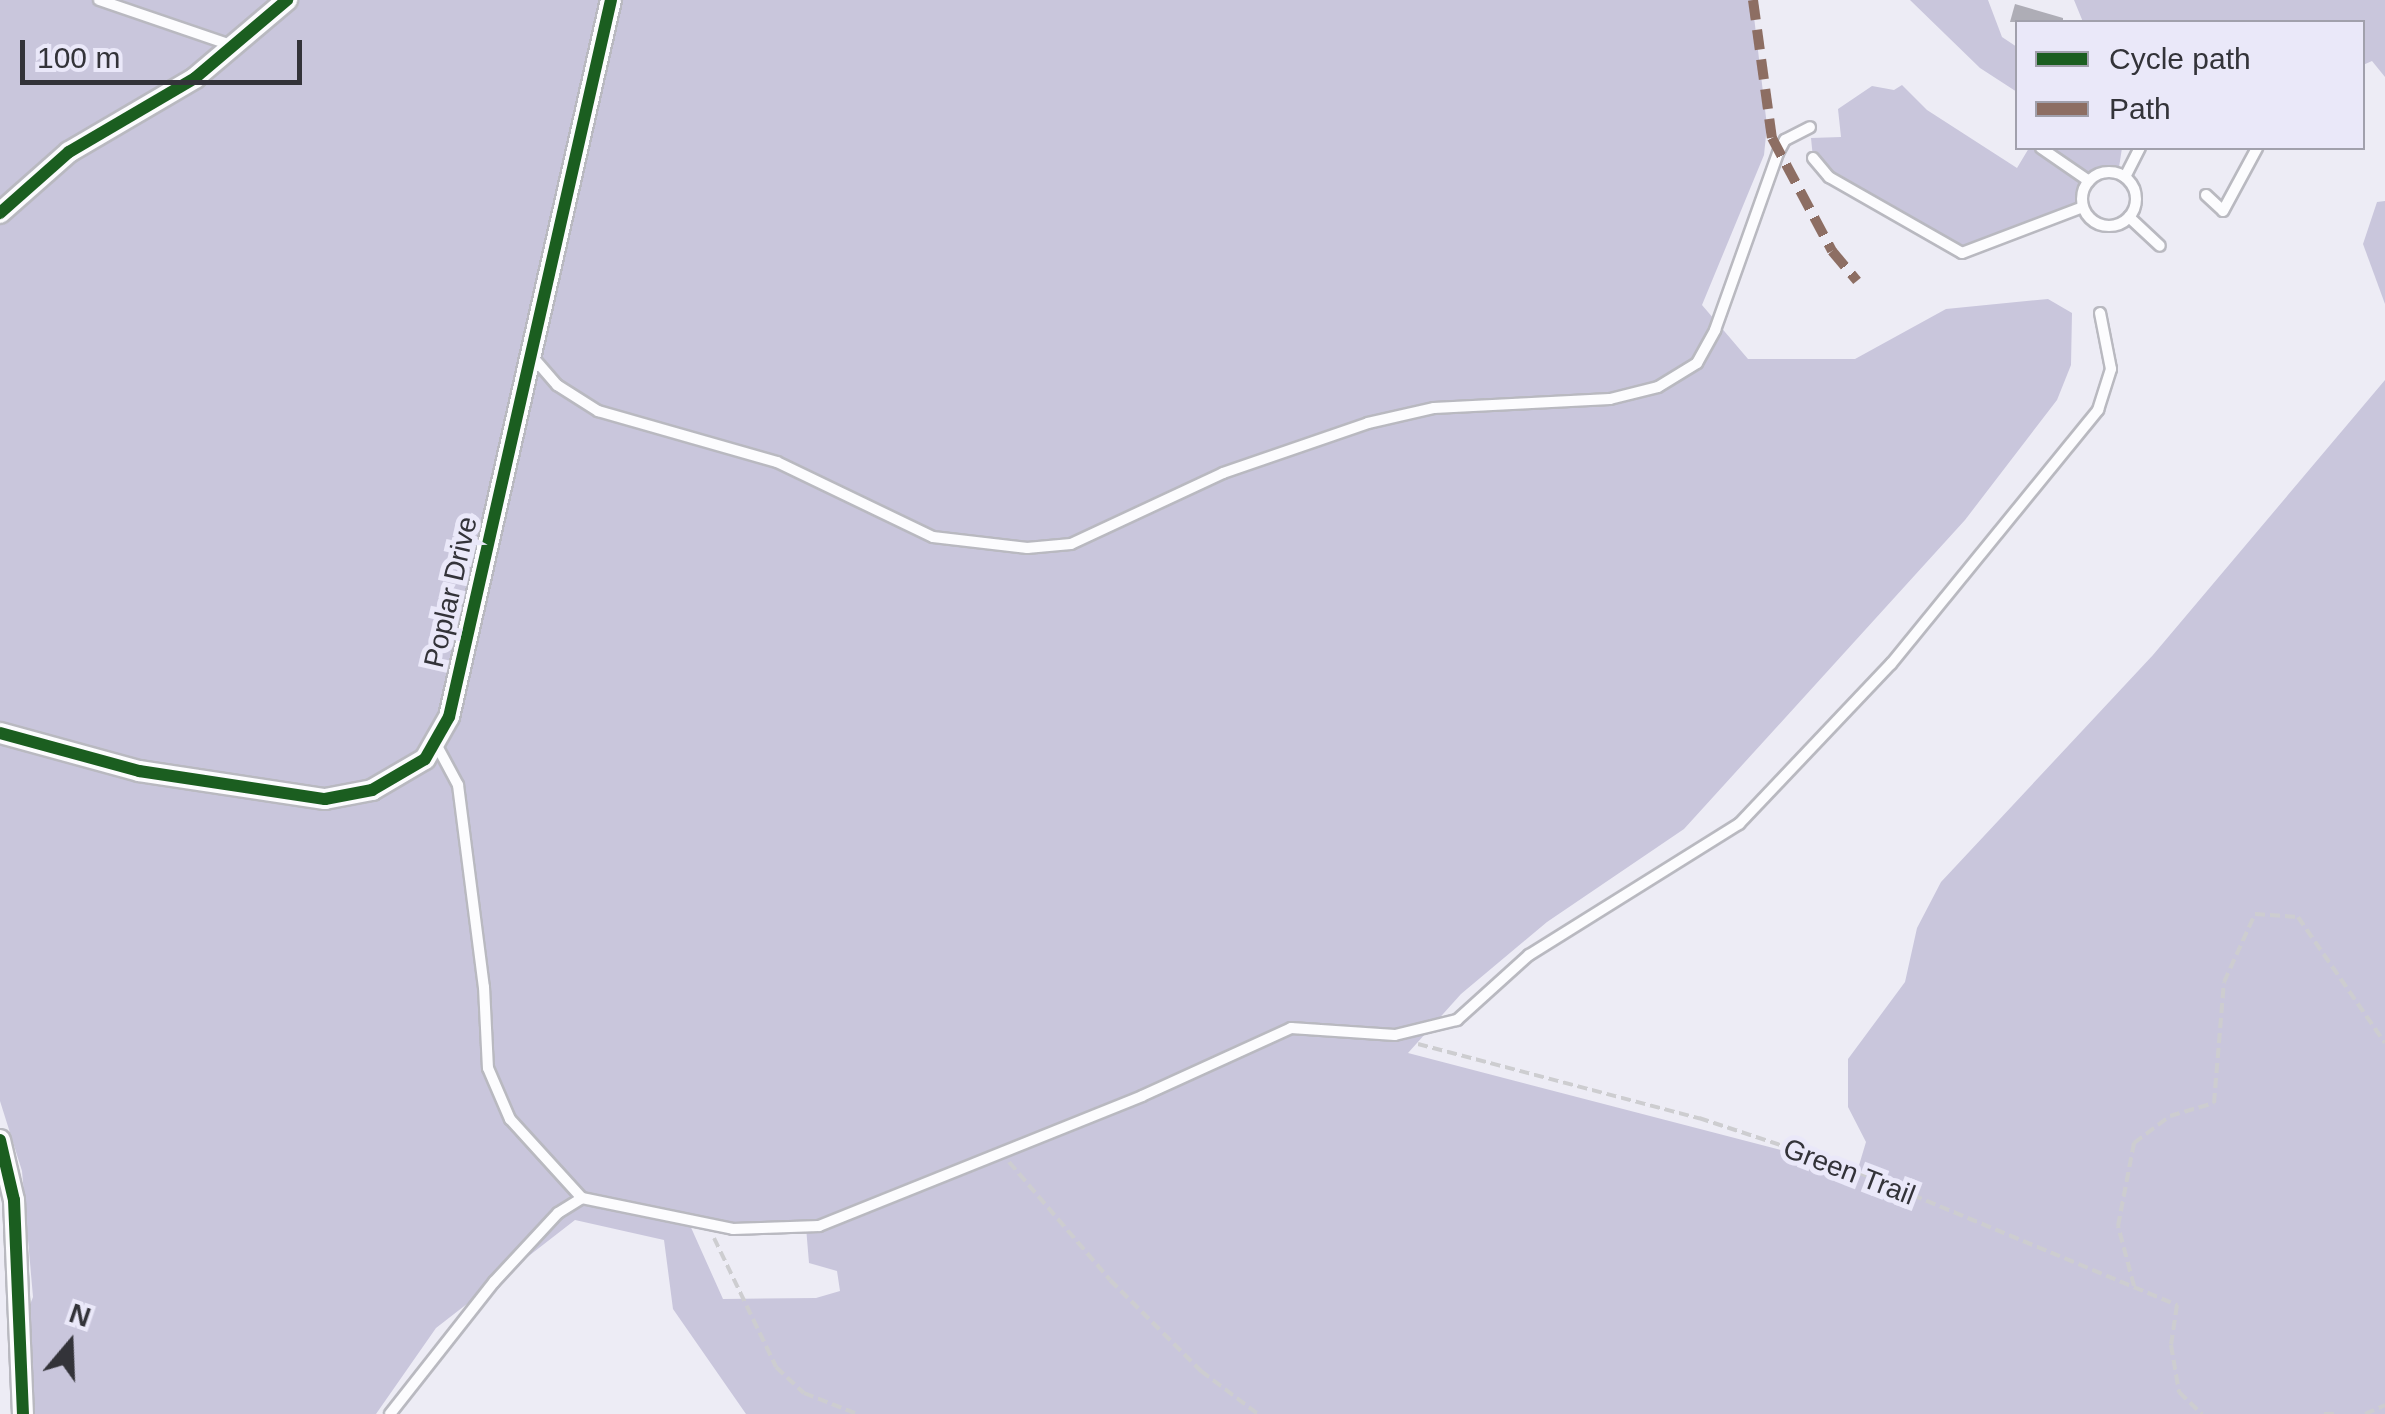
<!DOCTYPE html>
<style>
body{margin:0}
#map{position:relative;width:2385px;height:1414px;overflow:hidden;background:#edecf5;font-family:Helvetica,sans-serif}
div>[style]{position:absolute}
.forest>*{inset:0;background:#c9c6dc}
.building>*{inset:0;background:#aeadb6}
.path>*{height:4px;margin-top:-2px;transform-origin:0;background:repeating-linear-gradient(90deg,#cdcdd0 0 10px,transparent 0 15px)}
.roads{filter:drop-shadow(2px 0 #b9b9c0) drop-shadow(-2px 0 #b9b9c0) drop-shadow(0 2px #b9b9c0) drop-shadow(0 -2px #b9b9c0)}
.service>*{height:10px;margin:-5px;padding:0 5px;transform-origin:5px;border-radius:5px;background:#fcfcfe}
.service>.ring{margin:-5px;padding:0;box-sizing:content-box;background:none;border:10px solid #fcfcfe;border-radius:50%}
.minor>*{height:20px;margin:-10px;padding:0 10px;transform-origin:10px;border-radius:10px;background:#fcfcfe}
.quiet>*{height:10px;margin-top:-5px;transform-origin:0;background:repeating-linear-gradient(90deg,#8d6e63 0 20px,transparent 0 30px)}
.cycleway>*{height:12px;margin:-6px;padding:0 6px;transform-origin:6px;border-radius:6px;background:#1b5e20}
span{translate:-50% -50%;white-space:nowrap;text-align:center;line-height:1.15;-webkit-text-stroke:10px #eae8f9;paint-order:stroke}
.street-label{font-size:28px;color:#333339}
.legend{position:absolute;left:2015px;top:20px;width:350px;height:130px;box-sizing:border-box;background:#eae8f9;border:2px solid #a1a0ac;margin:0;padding:12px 18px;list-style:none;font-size:30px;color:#333339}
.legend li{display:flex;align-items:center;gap:20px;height:50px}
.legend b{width:50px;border:2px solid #a1a0ac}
.north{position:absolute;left:20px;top:1294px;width:100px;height:100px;-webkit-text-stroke:8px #eae8f9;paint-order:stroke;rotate:19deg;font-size:28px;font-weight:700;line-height:40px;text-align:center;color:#333339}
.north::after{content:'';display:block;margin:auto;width:35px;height:45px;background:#333339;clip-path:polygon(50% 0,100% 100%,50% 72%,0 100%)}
.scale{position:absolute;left:20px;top:40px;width:282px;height:45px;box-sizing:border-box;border:5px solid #333339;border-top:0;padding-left:12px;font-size:30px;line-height:35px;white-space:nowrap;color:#333339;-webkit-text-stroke:8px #eae8f9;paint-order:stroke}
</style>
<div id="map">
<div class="forest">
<div style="clip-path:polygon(evenodd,0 0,1752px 0,1767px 126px,1764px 155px,1702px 305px,1748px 359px,1855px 359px,1946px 309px,2048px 299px,2072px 313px,2071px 365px,2057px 400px,1965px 520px,1684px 829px,1547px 922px,1461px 994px,1408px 1053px,1808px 1157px,1854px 1182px,1866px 1142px,1848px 1107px,1848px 1059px,1905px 982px,1917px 928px,1941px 882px,2153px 655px,2385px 380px,2385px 1414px,746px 1414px,673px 1309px,664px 1240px,575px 1220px,436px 1328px,376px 1414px,23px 1414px,22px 1325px,33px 1297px,22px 1171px,0 1101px,0 0,689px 1223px,806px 1227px,809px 1263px,837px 1271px,840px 1291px,816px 1298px,723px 1299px,689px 1223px)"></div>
<div style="clip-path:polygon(1910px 0,1988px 0,2002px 37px,2017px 47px,2017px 92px,1980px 68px)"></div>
<div style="clip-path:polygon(2074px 0,2385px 0,2385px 77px,2372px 61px,2363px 65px,2362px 22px,2083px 22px)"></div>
<div style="clip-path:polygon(1902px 85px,1927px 110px,2017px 168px,2029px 148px,2122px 148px,2118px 174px,2091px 179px,2082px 203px,1962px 253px,1829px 177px,1813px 158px,1811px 138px,1841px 137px,1838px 109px,1872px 86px,1894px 90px)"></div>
<div style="clip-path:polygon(2385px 201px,2385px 304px,2363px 244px,2377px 202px)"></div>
</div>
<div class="building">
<div style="clip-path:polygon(2015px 4px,2063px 18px,2063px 22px,2010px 22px)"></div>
</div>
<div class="path">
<div style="left:1418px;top:1044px;width:291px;rotate:14.8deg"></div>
<div style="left:1699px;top:1118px;width:152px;rotate:18.4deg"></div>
<div style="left:1843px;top:1166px;width:362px;rotate:22.6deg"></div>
<div style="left:2177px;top:1305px;width:40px;rotate:98.5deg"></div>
<div style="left:2171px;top:1345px;width:48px;rotate:80.3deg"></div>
<div style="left:2179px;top:1392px;width:32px;rotate:44deg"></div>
<div style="left:1009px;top:1162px;width:155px;rotate:49.4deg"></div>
<div style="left:1110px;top:1280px;width:129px;rotate:45deg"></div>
<div style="left:1201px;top:1371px;width:71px;rotate:37deg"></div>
<div style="left:714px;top:1238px;width:143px;rotate:64.3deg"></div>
<div style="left:776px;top:1367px;width:38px;rotate:43deg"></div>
<div style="left:804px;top:1393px;width:57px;rotate:21.6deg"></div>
<div style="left:2134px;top:1286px;width:62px;rotate:-104.9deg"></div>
<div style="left:2118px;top:1226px;width:85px;rotate:-79.1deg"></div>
<div style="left:2134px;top:1143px;width:45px;rotate:-36.9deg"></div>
<div style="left:2170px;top:1116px;width:46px;rotate:-16.5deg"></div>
<div style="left:2214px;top:1103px;width:121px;rotate:-85.3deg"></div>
<div style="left:2224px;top:982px;width:75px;rotate:-65.5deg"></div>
<div style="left:2255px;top:914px;width:43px;rotate:4deg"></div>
<div style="left:2298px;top:917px;width:153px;rotate:55.4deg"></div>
<div style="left:2324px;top:1414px;width:13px"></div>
<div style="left:2365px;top:1414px;width:22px;rotate:-24deg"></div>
</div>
<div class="roads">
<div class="service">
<div style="left:99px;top:0;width:139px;rotate:18.8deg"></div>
<div style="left:2041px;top:148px;width:58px;rotate:34.5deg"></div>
<div style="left:1813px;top:158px;width:25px;rotate:50deg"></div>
<div style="left:1829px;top:177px;width:153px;rotate:29.7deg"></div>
<div style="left:1962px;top:253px;width:129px;rotate:-20.8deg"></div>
<div class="ring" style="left:2082px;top:172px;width:44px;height:44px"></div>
<div style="left:2125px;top:177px;width:33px;rotate:-63deg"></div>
<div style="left:2206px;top:195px;width:23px;rotate:43deg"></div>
<div style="left:2223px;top:211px;width:72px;rotate:-61.6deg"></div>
<div style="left:2129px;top:217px;width:42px;rotate:43.1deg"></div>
<div style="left:531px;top:355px;width:40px;rotate:49deg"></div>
<div style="left:557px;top:385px;width:49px;rotate:32.4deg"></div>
<div style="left:598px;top:411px;width:186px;rotate:15.9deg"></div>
<div style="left:777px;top:462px;width:173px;rotate:25.7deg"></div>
<div style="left:933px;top:537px;width:95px;rotate:6.7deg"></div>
<div style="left:1027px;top:548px;width:44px;rotate:-5.2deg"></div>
<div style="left:1071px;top:544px;width:168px;rotate:-25deg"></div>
<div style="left:1223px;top:473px;width:153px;rotate:-19deg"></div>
<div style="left:1368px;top:423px;width:68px;rotate:-12.8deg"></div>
<div style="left:1434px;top:408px;width:176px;rotate:-2.9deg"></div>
<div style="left:1610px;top:399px;width:49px;rotate:-14deg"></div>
<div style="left:1658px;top:387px;width:46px;rotate:-31.6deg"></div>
<div style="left:1697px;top:363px;width:38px;rotate:-61deg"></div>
<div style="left:1715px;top:330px;width:188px;rotate:-70.4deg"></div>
<div style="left:1778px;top:153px;width:15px;rotate:-62deg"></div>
<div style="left:1785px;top:140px;width:28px;rotate:-27deg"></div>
<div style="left:436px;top:744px;width:47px;rotate:61.8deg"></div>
<div style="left:458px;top:785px;width:204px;rotate:82.7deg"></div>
<div style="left:484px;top:987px;width:81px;rotate:87.2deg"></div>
<div style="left:488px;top:1068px;width:56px;rotate:66.7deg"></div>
<div style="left:510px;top:1119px;width:107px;rotate:47.7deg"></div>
<div style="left:390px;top:1414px;width:168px;rotate:-51.8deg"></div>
<div style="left:494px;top:1282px;width:94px;rotate:-47.2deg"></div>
<div style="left:558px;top:1213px;width:28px;rotate:-32deg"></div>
<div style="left:582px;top:1198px;width:154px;rotate:11.6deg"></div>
<div style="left:733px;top:1229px;width:86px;rotate:-2deg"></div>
<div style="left:819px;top:1226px;width:348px;rotate:-21.9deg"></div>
<div style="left:1142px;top:1096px;width:164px;rotate:-24.5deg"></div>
<div style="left:1291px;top:1028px;width:104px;rotate:3.9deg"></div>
<div style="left:1395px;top:1035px;width:64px;rotate:-13.6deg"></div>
<div style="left:1457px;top:1020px;width:97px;rotate:-42.1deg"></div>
<div style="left:1529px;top:955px;width:248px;rotate:-32deg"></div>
<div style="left:1739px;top:824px;width:221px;rotate:-46.5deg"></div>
<div style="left:1891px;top:664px;width:328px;rotate:-50.8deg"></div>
<div style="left:2098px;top:410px;width:43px;rotate:-72.4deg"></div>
<div style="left:2111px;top:369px;width:57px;rotate:-101.1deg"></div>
</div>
<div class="minor">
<div style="left:0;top:213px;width:92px;rotate:-41.5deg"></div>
<div style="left:69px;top:152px;width:146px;rotate:-30.4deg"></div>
<div style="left:195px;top:78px;width:121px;rotate:-40.3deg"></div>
<div style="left:0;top:733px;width:144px;rotate:15.3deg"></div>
<div style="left:139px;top:771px;width:188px;rotate:8.6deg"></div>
<div style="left:325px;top:799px;width:48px;rotate:-10.8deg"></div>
<div style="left:372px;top:790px;width:61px;rotate:-30.3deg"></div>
<div style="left:425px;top:759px;width:48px;rotate:-60.3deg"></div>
<div style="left:449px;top:717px;width:735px;rotate:-77.27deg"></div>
<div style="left:0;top:1140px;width:62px;rotate:76.9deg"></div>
<div style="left:14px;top:1200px;width:214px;rotate:87.6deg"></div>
</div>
</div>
<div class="quiet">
<div style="left:1753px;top:0;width:139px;rotate:82.2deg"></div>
<div style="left:1772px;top:138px;width:128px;rotate:62deg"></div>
<div style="left:1832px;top:251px;width:39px;rotate:50deg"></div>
</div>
<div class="cycleway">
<div style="left:0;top:213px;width:92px;rotate:-41.5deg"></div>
<div style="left:69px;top:152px;width:146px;rotate:-30.4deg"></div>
<div style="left:195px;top:78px;width:121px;rotate:-40.3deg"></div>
<div style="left:0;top:733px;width:144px;rotate:15.3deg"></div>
<div style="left:139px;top:771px;width:188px;rotate:8.6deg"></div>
<div style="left:325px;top:799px;width:48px;rotate:-10.8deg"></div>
<div style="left:372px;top:790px;width:61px;rotate:-30.3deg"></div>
<div style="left:425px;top:759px;width:48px;rotate:-60.3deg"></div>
<div style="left:449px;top:717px;width:735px;rotate:-77.27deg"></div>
<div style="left:0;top:1140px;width:62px;rotate:76.9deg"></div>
<div style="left:14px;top:1200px;width:214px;rotate:87.6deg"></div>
</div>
<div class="street-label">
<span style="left:451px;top:592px;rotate:-77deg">Poplar Drive</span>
<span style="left:1849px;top:1172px;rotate:21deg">Green Trail</span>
</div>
<ul class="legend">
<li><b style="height:12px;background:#1b5e20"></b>Cycle path</li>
<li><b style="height:12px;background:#8d6e63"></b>Path</li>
</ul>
<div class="north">N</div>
<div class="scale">100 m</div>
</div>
